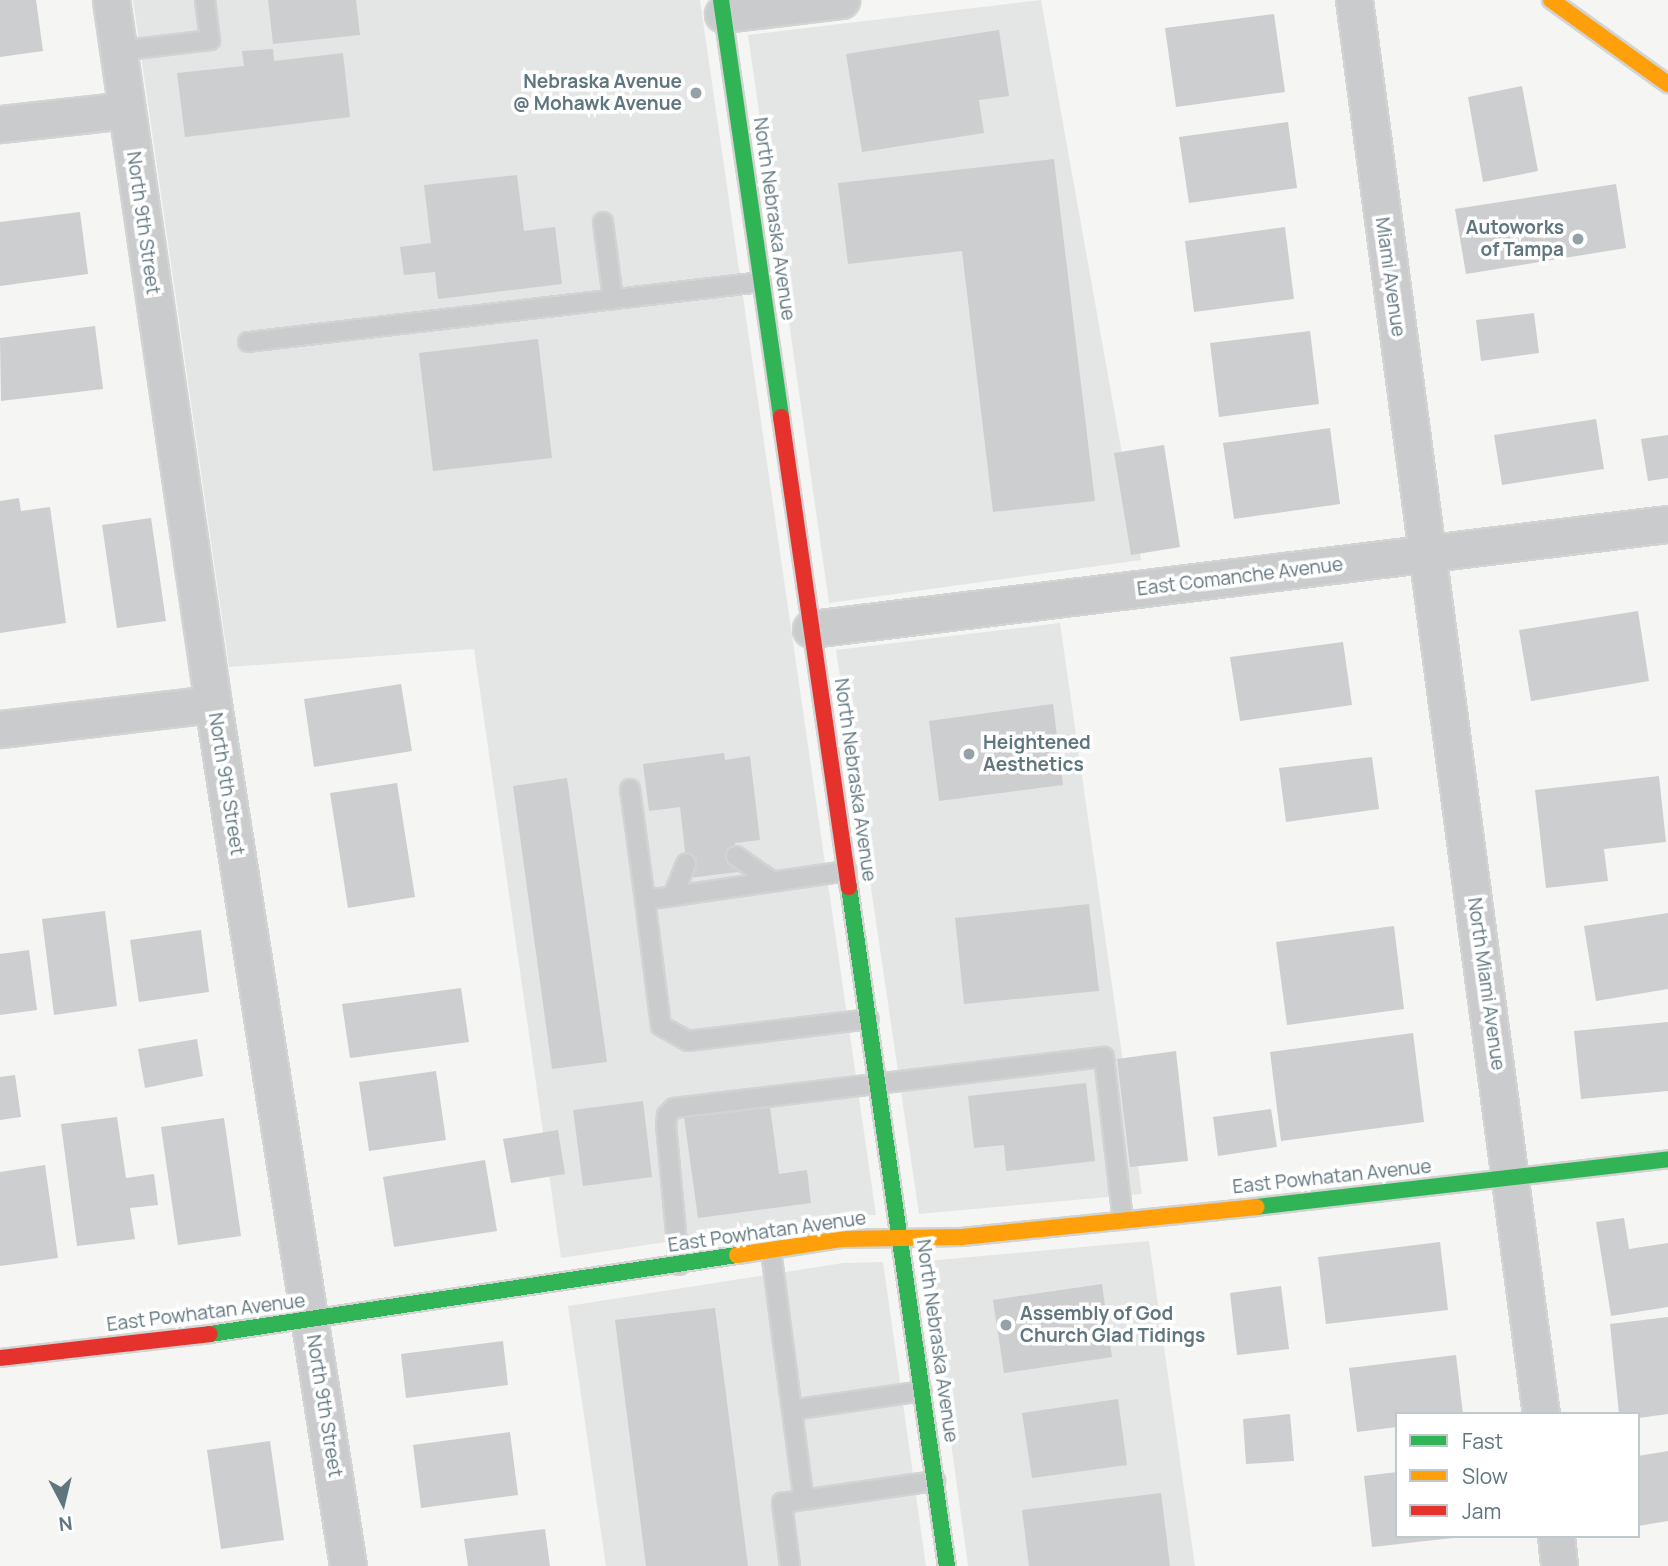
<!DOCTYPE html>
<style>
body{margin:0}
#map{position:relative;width:1668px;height:1566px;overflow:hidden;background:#f5f5f4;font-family:Manrope,sans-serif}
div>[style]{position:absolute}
.built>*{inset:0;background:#e4e6e5}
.building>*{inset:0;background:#cccecf}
.roads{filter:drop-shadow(2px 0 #d2d3d3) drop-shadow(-2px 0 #d2d3d3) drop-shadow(0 2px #d2d3d3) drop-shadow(0 -2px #d2d3d3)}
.lane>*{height:18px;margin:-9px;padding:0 9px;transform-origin:9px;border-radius:9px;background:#cacbcc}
.street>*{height:35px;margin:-17.5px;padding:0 17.5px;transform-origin:17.5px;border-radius:17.5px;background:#cacbcc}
.fast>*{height:16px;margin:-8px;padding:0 8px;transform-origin:8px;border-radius:8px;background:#30b455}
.slow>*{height:16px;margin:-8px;padding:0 8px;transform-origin:8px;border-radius:8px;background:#ff9f0a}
.jam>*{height:16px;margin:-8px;padding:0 8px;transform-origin:8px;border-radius:8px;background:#e5322d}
.dots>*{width:19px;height:19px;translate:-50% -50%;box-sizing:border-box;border:4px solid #fff;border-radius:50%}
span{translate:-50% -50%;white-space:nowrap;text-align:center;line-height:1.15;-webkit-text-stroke:7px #fff;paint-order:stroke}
.poi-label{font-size:19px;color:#60767f;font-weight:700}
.right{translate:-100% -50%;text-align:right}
.left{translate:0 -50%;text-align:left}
.street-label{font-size:19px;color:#60767f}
.legend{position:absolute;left:1395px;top:1412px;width:245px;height:126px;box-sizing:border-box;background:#fff;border:2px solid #bfc8cc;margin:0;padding:9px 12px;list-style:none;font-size:21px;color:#60767f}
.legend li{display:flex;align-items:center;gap:14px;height:35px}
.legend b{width:35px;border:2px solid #bfc8cc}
.north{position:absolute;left:28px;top:1468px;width:70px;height:70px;-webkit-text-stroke:5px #fff;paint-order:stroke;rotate:173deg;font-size:19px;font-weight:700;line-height:28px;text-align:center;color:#60767f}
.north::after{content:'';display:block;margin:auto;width:24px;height:32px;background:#60767f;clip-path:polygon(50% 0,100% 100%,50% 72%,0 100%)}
</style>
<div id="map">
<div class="built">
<div style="clip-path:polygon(133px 0,700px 0,876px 1215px,837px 1216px,561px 1258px,474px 649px,229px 667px)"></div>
<div style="clip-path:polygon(1041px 0,1141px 560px,829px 603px,748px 35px)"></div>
<div style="clip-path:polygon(1060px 623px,1142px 1194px,919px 1214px,836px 650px)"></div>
<div style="clip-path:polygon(1149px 1241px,1195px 1566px,968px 1566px,926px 1261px)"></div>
<div style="clip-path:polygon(883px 1262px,926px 1566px,606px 1566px,568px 1306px,843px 1263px)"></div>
</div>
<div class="building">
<div style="clip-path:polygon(0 0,36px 0,43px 51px,0 57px)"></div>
<div style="clip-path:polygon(268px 0,356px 0,360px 35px,273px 44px)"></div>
<div style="clip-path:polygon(1274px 14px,1285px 92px,1176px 107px,1165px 28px)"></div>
<div style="clip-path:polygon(999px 30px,1009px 96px,979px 100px,984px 133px,862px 152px,846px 54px)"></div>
<div style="clip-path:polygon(273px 49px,274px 61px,343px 53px,350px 117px,185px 137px,177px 73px,244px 66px,242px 51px)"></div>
<div style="clip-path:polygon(1522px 86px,1538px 171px,1483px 182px,1468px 97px)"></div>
<div style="clip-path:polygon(1288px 122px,1297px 188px,1189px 203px,1179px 137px)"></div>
<div style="clip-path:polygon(1054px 159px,1095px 501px,993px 512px,962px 251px,848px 264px,838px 183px)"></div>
<div style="clip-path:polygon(517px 175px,524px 231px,555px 227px,562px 284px,438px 299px,435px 272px,404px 275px,400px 247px,431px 243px,424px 185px)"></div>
<div style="clip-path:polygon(1616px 184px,1626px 248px,1466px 274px,1455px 209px)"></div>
<div style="clip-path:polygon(80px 212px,88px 274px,0 286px,0 222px)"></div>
<div style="clip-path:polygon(1285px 227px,1294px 299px,1194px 312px,1185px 241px)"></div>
<div style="clip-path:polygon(1534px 313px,1539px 353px,1481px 361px,1476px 320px)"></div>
<div style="clip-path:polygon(95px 326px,103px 389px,1px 401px,0 338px)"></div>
<div style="clip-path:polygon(1310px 331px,1319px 404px,1219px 417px,1210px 343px)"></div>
<div style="clip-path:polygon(538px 339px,552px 458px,433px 471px,419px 353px)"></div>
<div style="clip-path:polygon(1596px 419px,1604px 469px,1502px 485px,1494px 435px)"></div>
<div style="clip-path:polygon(1330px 428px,1340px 504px,1234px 519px,1223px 443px)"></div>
<div style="clip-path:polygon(1668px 435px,1668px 478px,1648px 481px,1641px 439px)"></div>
<div style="clip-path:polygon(1164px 445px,1180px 547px,1131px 555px,1114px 453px)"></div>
<div style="clip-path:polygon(19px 498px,21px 511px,50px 507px,66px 623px,0 633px,0 501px)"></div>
<div style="clip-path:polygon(151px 518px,166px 621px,117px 628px,102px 525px)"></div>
<div style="clip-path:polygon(1638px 611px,1649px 681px,1531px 701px,1519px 630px)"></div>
<div style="clip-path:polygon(1343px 642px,1352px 705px,1240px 721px,1230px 657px)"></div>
<div style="clip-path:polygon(401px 684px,412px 751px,314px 767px,304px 699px)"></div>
<div style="clip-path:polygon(1053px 704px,1063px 785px,939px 801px,929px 721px)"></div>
<div style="clip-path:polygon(724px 753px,725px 760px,750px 756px,760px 840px,735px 843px,738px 872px,688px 878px,680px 807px,649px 811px,643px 764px)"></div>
<div style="clip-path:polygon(1372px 757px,1379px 809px,1286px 822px,1279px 768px)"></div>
<div style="clip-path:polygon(1659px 776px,1666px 842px,1604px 849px,1608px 881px,1546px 888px,1535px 790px)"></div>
<div style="clip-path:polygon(567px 778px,607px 1062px,552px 1069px,513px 786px)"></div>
<div style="clip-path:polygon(397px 783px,415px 897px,348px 908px,330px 793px)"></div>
<div style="clip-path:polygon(1089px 904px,1099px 991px,964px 1004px,955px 918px)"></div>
<div style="clip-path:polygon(105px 911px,117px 1006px,54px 1015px,42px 919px)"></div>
<div style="clip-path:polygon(1668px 913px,1668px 989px,1596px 1001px,1584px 926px)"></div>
<div style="clip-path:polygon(1394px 926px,1404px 1009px,1287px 1025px,1276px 942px)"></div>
<div style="clip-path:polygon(201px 930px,209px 992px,139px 1002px,130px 940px)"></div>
<div style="clip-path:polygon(29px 950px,37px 1010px,0 1015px,0 954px)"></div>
<div style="clip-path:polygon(461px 988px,469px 1042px,350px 1058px,342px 1004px)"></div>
<div style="clip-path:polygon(1668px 1022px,1668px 1091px,1581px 1099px,1574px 1031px)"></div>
<div style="clip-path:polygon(1413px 1033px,1424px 1122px,1281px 1141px,1270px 1052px)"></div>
<div style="clip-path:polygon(197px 1039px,203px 1076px,145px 1088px,138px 1049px)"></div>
<div style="clip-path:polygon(1176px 1051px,1188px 1161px,1130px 1167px,1117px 1059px)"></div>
<div style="clip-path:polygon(436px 1071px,446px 1140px,369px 1151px,359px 1082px)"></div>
<div style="clip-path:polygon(15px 1075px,21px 1117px,0 1120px,0 1077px)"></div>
<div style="clip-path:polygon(1086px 1083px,1095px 1161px,1006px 1171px,1004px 1145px,974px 1148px,968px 1096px)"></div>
<div style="clip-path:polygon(643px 1101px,652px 1177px,583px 1186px,573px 1110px)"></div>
<div style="clip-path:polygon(770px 1107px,779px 1174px,807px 1170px,811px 1203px,698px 1218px,684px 1117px)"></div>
<div style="clip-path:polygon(1271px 1109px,1277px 1147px,1218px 1156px,1213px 1117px)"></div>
<div style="clip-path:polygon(117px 1117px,126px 1178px,154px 1174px,158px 1205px,130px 1208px,135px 1239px,77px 1246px,61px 1124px)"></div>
<div style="clip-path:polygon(224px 1118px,241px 1236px,178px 1245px,161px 1127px)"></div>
<div style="clip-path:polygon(558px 1130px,565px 1174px,511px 1183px,503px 1139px)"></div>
<div style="clip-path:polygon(485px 1160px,497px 1231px,394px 1247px,383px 1177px)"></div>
<div style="clip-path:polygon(45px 1165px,58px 1258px,0 1266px,0 1172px)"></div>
<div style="clip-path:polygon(1624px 1218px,1629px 1249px,1668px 1243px,1668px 1307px,1611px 1316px,1596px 1222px)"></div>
<div style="clip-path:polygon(1440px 1242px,1448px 1310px,1326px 1324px,1318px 1257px)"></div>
<div style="clip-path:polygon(1102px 1284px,1112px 1357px,1004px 1373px,993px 1300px)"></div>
<div style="clip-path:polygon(1281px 1286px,1289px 1349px,1237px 1355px,1230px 1293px)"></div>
<div style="clip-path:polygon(715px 1308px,748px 1566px,646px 1566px,615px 1320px)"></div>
<div style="clip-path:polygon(1668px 1317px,1668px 1414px,1638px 1418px,1638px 1414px,1619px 1414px,1610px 1324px)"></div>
<div style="clip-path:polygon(503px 1341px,508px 1385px,406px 1398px,401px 1354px)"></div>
<div style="clip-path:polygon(1456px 1355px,1463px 1414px,1397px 1414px,1397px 1427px,1357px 1432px,1349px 1368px)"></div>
<div style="clip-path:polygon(1118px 1399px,1127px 1465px,1032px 1478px,1022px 1413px)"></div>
<div style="clip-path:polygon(1290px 1414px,1294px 1461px,1246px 1464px,1243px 1419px)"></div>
<div style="clip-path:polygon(510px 1432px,518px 1495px,421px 1508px,413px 1445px)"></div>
<div style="clip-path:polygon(270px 1441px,284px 1540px,221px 1549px,207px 1450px)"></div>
<div style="clip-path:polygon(1668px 1451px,1668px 1521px,1638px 1526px,1638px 1456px)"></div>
<div style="clip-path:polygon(1397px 1472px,1397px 1536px,1453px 1538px,1372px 1547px,1364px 1476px)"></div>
<div style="clip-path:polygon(1161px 1493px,1170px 1566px,1029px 1566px,1022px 1510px)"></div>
<div style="clip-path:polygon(545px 1529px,550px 1566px,468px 1566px,464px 1539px)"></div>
</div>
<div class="roads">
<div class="lane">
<div style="left:118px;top:51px;width:93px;rotate:-6.8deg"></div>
<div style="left:210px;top:40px;width:40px;rotate:-97.1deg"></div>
<div style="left:603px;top:222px;width:78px;rotate:82.6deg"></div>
<div style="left:248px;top:342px;width:516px;rotate:-6.67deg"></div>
<div style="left:630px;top:789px;width:112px;rotate:82.3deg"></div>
<div style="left:736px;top:856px;width:45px;rotate:35.1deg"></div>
<div style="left:847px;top:871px;width:204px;rotate:171.8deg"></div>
<div style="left:645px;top:900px;width:127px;rotate:82.8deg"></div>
<div style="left:661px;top:1026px;width:31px;rotate:29deg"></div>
<div style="left:688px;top:1041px;width:182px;rotate:-6.9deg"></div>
<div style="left:673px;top:896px;width:35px;rotate:-68deg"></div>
<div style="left:771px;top:1251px;width:251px;rotate:82.5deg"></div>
<div style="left:679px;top:1265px;width:140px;rotate:-95.3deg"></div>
<div style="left:666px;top:1126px;width:11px;rotate:-85deg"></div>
<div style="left:667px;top:1115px;width:10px;rotate:-45deg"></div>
<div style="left:674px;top:1108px;width:433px;rotate:-6.8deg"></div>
<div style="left:1104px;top:1057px;width:164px;rotate:83.4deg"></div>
<div style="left:792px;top:1410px;width:131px;rotate:-8.3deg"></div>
<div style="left:790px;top:1566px;width:64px;rotate:-97.2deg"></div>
<div style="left:782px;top:1503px;width:155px;rotate:-8.2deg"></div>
</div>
<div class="street">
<div style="left:111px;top:0;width:711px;rotate:81.76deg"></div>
<div style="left:213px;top:704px;width:873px;rotate:81.1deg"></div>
<div style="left:1354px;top:0;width:1426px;rotate:82.47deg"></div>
<div style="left:723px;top:14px;width:119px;rotate:-6.8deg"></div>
<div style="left:0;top:124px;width:127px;rotate:-6.3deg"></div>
<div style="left:811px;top:629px;width:863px;rotate:-6.99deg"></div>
<div style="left:0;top:729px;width:214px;rotate:-6.7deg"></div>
<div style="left:1556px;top:1536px;width:30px;rotate:84deg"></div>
</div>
<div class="fast">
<div style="left:721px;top:0;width:421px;rotate:81.8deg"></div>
<div style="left:849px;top:887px;width:686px;rotate:81.79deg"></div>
<div style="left:1256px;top:1207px;width:415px;rotate:-6.6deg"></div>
<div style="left:210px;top:1334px;width:533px;rotate:-8.53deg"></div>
</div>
<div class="slow">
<div style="left:1551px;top:0;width:144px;rotate:35.7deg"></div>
<div style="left:737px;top:1255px;width:105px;rotate:-8.7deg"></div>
<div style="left:841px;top:1239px;width:121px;rotate:-0.9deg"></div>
<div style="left:962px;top:1237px;width:296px;rotate:-5.8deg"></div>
</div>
<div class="jam">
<div style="left:781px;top:417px;width:475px;rotate:81.8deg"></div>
<div style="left:0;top:1358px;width:211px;rotate:-6.5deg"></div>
</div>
</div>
<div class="dots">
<div style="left:696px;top:93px;background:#94a2a8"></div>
<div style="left:1578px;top:239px;background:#94a2a8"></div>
<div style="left:969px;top:754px;background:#94a2a8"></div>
<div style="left:1006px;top:1325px;background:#94a2a8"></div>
</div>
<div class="poi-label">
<span class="right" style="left:682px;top:93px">Nebraska Avenue<br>@ Mohawk Avenue</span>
<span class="right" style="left:1564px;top:239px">Autoworks<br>of Tampa</span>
<span class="left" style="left:983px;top:754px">Heightened<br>Aesthetics</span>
<span class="left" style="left:1020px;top:1325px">Assembly of God<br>Church Glad Tidings</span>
</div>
<div class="street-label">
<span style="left:774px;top:219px;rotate:82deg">North Nebraska Avenue</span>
<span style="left:143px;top:223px;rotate:82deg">North 9th Street</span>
<span style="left:1390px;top:277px;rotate:82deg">Miami Avenue</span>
<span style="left:1240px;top:577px;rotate:-7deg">East Comanche Avenue</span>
<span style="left:855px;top:780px;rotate:82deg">North Nebraska Avenue</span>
<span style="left:226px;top:784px;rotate:81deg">North 9th Street</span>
<span style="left:1486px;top:984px;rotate:82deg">North Miami Avenue</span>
<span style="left:1332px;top:1177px;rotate:-6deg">East Powhatan Avenue</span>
<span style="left:767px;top:1232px;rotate:-8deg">East Powhatan Avenue</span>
<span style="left:206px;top:1313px;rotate:-7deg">East Powhatan Avenue</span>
<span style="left:937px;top:1341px;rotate:82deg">North Nebraska Avenue</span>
<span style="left:324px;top:1406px;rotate:81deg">North 9th Street</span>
</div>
<ul class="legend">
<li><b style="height:9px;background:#30b455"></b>Fast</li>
<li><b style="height:9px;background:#ff9f0a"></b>Slow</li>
<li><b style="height:9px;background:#e5322d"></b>Jam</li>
</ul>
<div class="north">N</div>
</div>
